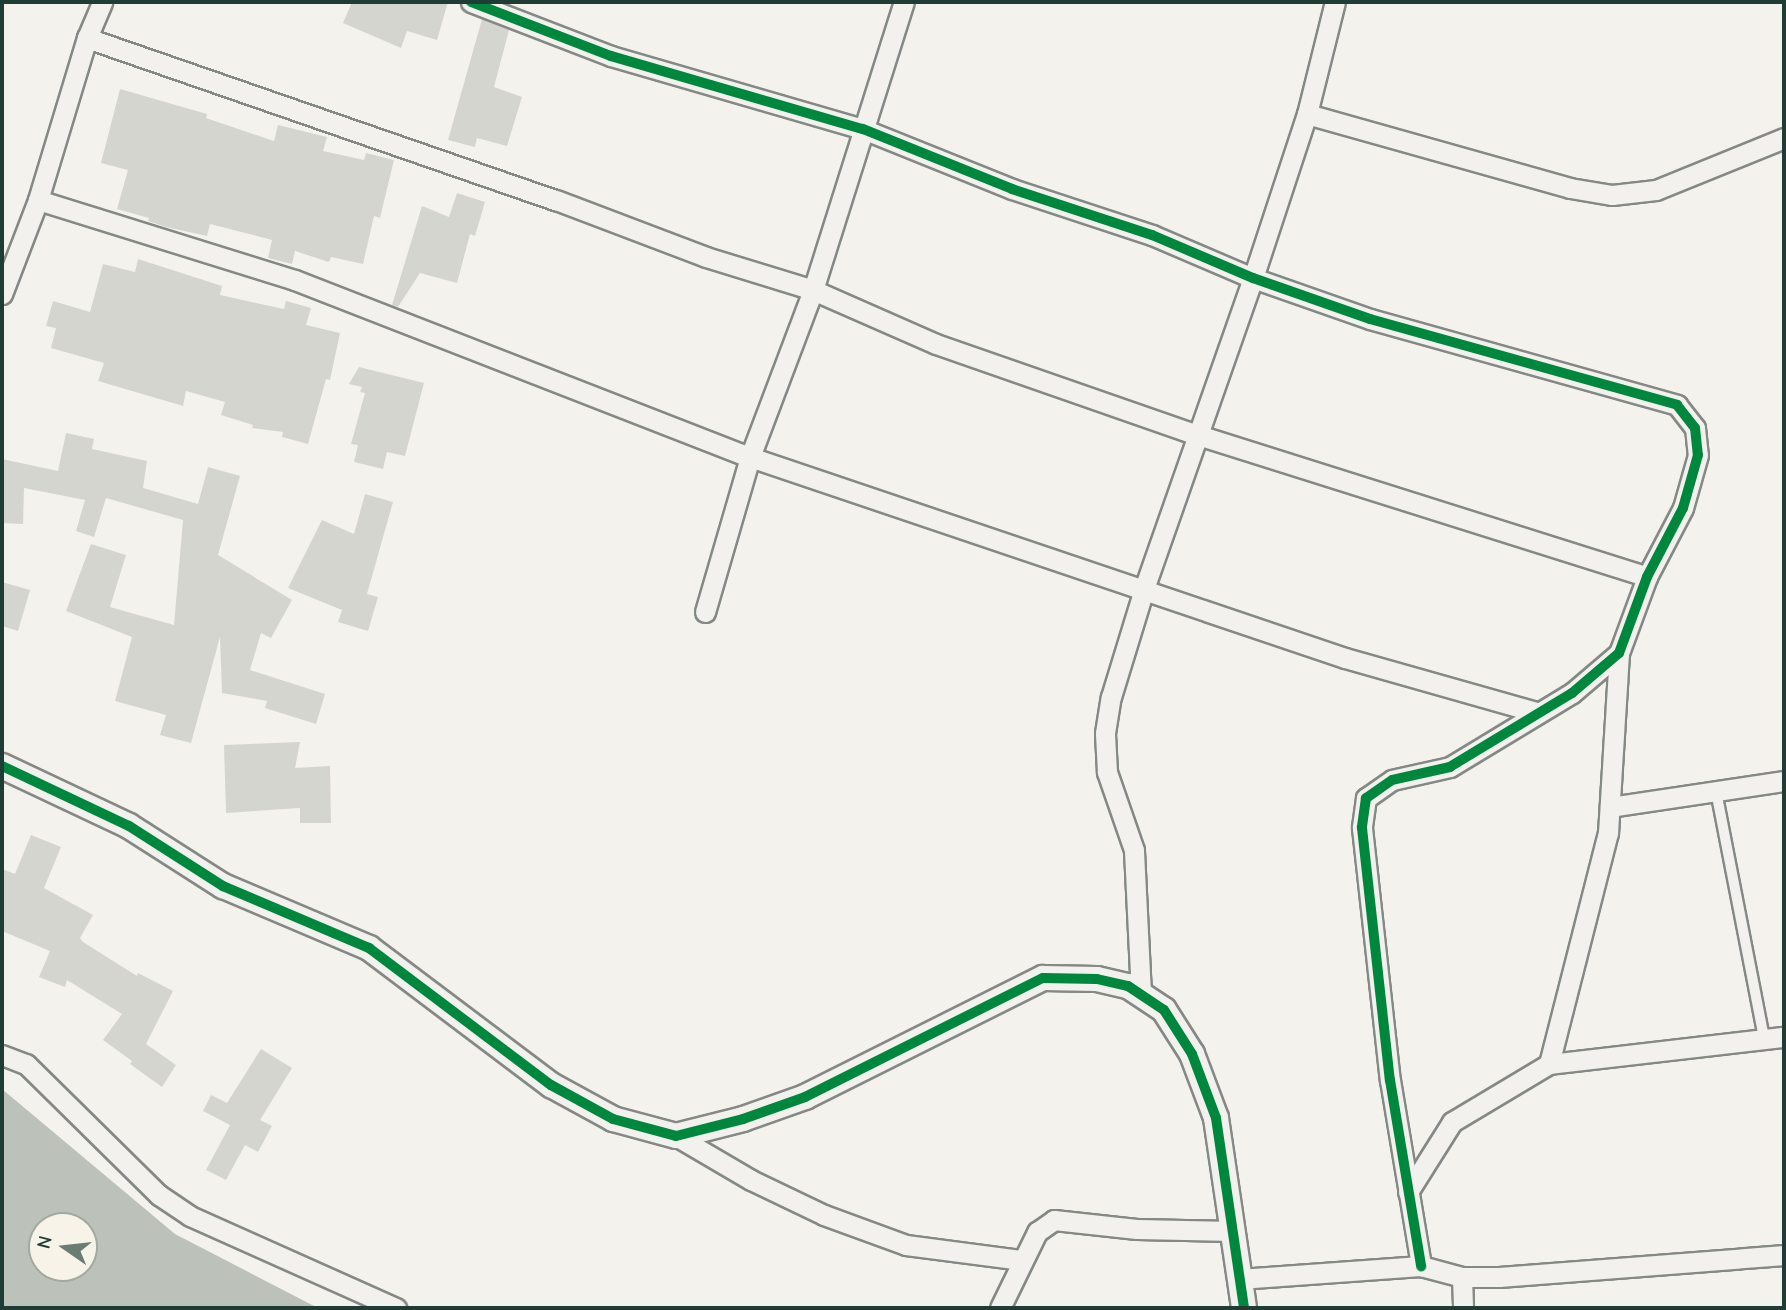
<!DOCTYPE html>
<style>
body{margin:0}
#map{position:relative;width:1786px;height:1310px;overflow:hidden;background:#f4f2ec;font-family:"Comic Neue",sans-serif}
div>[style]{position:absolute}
.water>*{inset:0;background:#bcc2b9}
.building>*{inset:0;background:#d5d5d0}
.roads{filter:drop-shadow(2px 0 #848985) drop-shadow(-2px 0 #848985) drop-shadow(0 2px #848985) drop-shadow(0 -2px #848985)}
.service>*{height:10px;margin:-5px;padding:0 5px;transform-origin:5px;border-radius:5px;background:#f2f1ed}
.minor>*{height:19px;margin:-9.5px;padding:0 9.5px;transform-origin:9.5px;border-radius:9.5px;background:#f2f1ed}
.tertiary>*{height:24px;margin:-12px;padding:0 12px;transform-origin:12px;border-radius:12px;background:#f2f1ed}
.cycleway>*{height:10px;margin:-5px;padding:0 5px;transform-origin:5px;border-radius:5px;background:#00873e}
span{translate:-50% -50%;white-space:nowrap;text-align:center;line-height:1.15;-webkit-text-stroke:7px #f7f3e8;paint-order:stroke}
.frame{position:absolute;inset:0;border:4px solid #1f3d34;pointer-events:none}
.north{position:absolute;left:28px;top:1212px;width:70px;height:70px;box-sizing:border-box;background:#f7f3e8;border:2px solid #a1aaa0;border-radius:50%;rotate:284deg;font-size:19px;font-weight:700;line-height:28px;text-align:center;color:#1f3d34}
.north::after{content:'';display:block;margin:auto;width:24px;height:32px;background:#6a7c74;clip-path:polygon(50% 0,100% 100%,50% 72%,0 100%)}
</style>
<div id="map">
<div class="water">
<div style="clip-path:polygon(evenodd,2px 1089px,175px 1234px,318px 1308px,2px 1308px,2px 1089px,42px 1226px,84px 1226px,84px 1268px,42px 1268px,42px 1226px)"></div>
</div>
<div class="building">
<div style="clip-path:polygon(352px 2px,448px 2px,437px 40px,407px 31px,401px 48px,343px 23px)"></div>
<div style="clip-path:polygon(482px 19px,509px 30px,494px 87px,522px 97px,507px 146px,477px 138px,475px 147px,448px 140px)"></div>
<div style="clip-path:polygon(120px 89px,207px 114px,206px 118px,274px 141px,278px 125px,327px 137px,323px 151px,364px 160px,366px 153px,394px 160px,380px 218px,374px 216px,363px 264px,331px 257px,329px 262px,295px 251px,292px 264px,268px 258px,272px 240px,210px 224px,207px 236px,166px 227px,148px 221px,149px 218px,117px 209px,128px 170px,101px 163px)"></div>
<div style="clip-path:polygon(457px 193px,485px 202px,475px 236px,470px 234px,457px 283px,420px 273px,398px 307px,392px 305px,422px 206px,449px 217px)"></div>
<div style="clip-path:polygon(138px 259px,222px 286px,220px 295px,284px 309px,286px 301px,311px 308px,306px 325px,340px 333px,330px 380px,326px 379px,308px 444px,282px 437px,283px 432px,252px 428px,253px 425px,221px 415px,225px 402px,186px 391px,183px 406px,98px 381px,104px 363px,51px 348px,56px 328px,46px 326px,53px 301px,90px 312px,103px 264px,135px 272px)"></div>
<div style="clip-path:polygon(359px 367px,424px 383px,405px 456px,387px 452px,383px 469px,354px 462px,358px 445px,351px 444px,365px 393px,360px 392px,362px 387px,349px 384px)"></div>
<div style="clip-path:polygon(66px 433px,94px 439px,92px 449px,147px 461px,143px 488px,198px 504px,208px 467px,240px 476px,218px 555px,292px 600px,271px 638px,261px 633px,250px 670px,325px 694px,316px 724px,265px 708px,267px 701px,222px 693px,220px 637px,191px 743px,160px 735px,166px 715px,115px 701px,132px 637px,66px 611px,91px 544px,126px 555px,110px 607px,174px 625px,183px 520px,106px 498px,94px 537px,76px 531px,85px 500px,24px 488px,23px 524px,2px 523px,2px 459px,58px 471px)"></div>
<div style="clip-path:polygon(365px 494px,393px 502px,367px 594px,378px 597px,368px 631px,338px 622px,342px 610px,288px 588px,322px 520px,354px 534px)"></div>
<div style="clip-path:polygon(2px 582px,30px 590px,18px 631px,2px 626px)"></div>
<div style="clip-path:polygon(300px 742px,295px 768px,330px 766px,331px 823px,300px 823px,300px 808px,226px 813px,224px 745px)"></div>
<div style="clip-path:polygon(31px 835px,61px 847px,44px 888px,93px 915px,80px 938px,83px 942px,137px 976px,138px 973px,173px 991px,146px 1044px,176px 1065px,162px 1087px,130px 1064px,132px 1061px,103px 1040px,122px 1014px,67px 980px,65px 987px,39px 977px,50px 951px,2px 931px,2px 869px,15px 874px)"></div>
<div style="clip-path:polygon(261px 1049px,292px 1068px,260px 1120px,272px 1126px,258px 1152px,245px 1145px,226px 1180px,206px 1170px,230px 1125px,203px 1111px,211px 1095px,227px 1103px)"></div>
</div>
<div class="roads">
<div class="service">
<div style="left:1716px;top:791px;width:253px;rotate:79deg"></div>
</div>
<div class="minor">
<div style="left:471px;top:2px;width:150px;rotate:21.1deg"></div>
<div style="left:611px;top:56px;width:262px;rotate:16.2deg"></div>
<div style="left:863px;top:129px;width:161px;rotate:21.9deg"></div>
<div style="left:1012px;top:189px;width:147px;rotate:18.2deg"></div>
<div style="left:1152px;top:235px;width:110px;rotate:23.1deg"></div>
<div style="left:1253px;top:278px;width:124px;rotate:19.3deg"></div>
<div style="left:1370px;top:319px;width:319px;rotate:15.6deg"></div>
<div style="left:1677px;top:405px;width:29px;rotate:52deg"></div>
<div style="left:1695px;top:428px;width:27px;rotate:84deg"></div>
<div style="left:1698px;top:455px;width:55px;rotate:105.8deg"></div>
<div style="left:1683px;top:508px;width:78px;rotate:117.6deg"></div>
<div style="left:1647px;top:577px;width:81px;rotate:110.2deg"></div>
<div style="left:1619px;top:653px;width:62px;rotate:139.6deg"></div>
<div style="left:1572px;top:693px;width:143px;rotate:148.8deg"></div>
<div style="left:1450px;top:767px;width:59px;rotate:167.4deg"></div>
<div style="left:1392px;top:780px;width:32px;rotate:145deg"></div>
<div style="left:1366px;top:798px;width:30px;rotate:98deg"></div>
<div style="left:1362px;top:828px;width:254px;rotate:83.7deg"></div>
<div style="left:1390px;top:1080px;width:189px;rotate:80.5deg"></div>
<div style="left:87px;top:38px;width:496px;rotate:19.1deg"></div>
<div style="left:556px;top:200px;width:160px;rotate:20.8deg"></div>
<div style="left:706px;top:257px;width:112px;rotate:17.1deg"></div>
<div style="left:813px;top:290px;width:134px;rotate:23.7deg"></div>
<div style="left:936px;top:344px;width:277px;rotate:19.2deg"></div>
<div style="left:1198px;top:435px;width:471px;rotate:17.5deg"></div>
<div style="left:1307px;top:114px;width:273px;rotate:15.7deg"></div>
<div style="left:1570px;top:188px;width:43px;rotate:9.5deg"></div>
<div style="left:1612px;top:195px;width:44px;rotate:-6.5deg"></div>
<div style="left:1656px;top:190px;width:138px;rotate:-22.1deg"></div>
<div style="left:38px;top:200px;width:269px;rotate:17.3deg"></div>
<div style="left:295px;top:280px;width:488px;rotate:21.3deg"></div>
<div style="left:750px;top:457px;width:628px;rotate:18.67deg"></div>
<div style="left:1345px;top:658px;width:198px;rotate:15.8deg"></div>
<div style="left:2px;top:294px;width:101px;rotate:-69deg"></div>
<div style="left:38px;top:200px;width:169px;rotate:-73.2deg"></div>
<div style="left:87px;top:38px;width:39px;rotate:-67deg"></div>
<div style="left:705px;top:612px;width:161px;rotate:-73.8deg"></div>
<div style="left:750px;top:457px;width:178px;rotate:-69.3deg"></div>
<div style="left:813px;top:290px;width:302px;rotate:-72.5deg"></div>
<div style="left:1610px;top:807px;width:176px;rotate:-8.5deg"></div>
<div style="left:1141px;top:994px;width:144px;rotate:-92.8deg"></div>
<div style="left:1134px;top:850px;width:83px;rotate:-109.1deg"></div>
<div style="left:1107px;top:772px;width:39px;rotate:-93deg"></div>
<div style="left:1105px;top:733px;width:36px;rotate:-81deg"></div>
<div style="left:1111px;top:697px;width:113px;rotate:-73deg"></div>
<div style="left:1144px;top:589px;width:330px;rotate:-70.7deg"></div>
<div style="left:1253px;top:278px;width:173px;rotate:-71.8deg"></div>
<div style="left:1307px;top:114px;width:115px;rotate:-76deg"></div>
<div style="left:2px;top:1055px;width:26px;rotate:21deg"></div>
<div style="left:26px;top:1064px;width:187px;rotate:44.6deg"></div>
<div style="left:159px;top:1195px;width:37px;rotate:34deg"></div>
<div style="left:190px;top:1216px;width:226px;rotate:24.1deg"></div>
<div style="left:1549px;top:1064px;width:237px;rotate:-6.6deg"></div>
<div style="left:676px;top:1136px;width:87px;rotate:30.4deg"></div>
<div style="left:751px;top:1180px;width:81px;rotate:25.6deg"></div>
<div style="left:824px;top:1215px;width:87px;rotate:20.1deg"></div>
<div style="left:906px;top:1245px;width:117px;rotate:7.4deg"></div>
<div style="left:1408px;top:1192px;width:83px;rotate:-57.8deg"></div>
<div style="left:1452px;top:1122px;width:113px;rotate:-30.9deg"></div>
<div style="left:1549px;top:1064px;width:238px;rotate:-75.7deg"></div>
<div style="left:1608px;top:833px;width:180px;rotate:-86.5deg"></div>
<div style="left:1462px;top:1277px;width:31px;rotate:88deg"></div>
<div style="left:1239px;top:1279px;width:182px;rotate:-4.1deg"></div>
<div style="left:1421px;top:1266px;width:42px;rotate:15deg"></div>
<div style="left:1462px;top:1277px;width:37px"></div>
<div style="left:1499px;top:1277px;width:286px;rotate:-4.4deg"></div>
<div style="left:1000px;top:1308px;width:85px;rotate:-64deg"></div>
<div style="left:1037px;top:1232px;width:21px;rotate:-35deg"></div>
<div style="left:1054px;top:1220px;width:83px;rotate:6.2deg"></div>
<div style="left:1137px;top:1229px;width:96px;rotate:1.2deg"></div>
</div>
<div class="tertiary">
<div style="left:2px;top:766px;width:140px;rotate:25.3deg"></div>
<div style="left:129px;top:826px;width:112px;rotate:32.6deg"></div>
<div style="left:223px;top:886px;width:159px;rotate:23deg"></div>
<div style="left:369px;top:948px;width:228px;rotate:37deg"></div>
<div style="left:551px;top:1085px;width:71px;rotate:28.7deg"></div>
<div style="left:613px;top:1119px;width:65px;rotate:15.1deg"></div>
<div style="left:676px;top:1136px;width:69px;rotate:-14.2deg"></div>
<div style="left:743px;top:1119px;width:66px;rotate:-19.5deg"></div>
<div style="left:805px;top:1097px;width:266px;rotate:-26.6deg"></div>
<div style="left:1043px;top:978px;width:54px;rotate:1.1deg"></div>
<div style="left:1097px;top:979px;width:32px;rotate:13deg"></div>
<div style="left:1128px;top:986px;width:43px;rotate:33.7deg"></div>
<div style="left:1164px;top:1010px;width:52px;rotate:57.5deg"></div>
<div style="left:1192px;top:1054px;width:68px;rotate:69.4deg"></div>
<div style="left:1216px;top:1118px;width:192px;rotate:81.6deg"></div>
</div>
</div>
<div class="cycleway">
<div style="left:471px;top:2px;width:150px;rotate:21.1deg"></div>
<div style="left:611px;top:56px;width:262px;rotate:16.2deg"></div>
<div style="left:863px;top:129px;width:161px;rotate:21.9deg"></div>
<div style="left:1012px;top:189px;width:147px;rotate:18.2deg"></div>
<div style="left:1152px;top:235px;width:110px;rotate:23.1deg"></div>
<div style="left:1253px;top:278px;width:124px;rotate:19.3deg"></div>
<div style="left:1370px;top:319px;width:319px;rotate:15.6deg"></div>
<div style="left:1677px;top:405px;width:29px;rotate:52deg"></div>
<div style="left:1695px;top:428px;width:27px;rotate:84deg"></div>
<div style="left:1698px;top:455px;width:55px;rotate:105.8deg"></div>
<div style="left:1683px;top:508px;width:78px;rotate:117.6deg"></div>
<div style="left:1647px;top:577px;width:81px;rotate:110.2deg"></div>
<div style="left:1619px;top:653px;width:62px;rotate:139.6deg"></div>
<div style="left:1572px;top:693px;width:143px;rotate:148.8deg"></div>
<div style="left:1450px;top:767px;width:59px;rotate:167.4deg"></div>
<div style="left:1392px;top:780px;width:32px;rotate:145deg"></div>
<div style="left:1366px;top:798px;width:30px;rotate:98deg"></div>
<div style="left:1362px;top:828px;width:254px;rotate:83.7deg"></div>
<div style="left:1390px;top:1080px;width:189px;rotate:80.5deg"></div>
<div style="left:2px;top:766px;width:140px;rotate:25.3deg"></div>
<div style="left:129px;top:826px;width:112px;rotate:32.6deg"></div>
<div style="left:223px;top:886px;width:159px;rotate:23deg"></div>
<div style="left:369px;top:948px;width:228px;rotate:37deg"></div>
<div style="left:551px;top:1085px;width:71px;rotate:28.7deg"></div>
<div style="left:613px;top:1119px;width:65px;rotate:15.1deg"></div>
<div style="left:676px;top:1136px;width:69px;rotate:-14.2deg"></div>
<div style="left:743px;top:1119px;width:66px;rotate:-19.5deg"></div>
<div style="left:805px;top:1097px;width:266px;rotate:-26.6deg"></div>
<div style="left:1043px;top:978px;width:54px;rotate:1.1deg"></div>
<div style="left:1097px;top:979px;width:32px;rotate:13deg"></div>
<div style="left:1128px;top:986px;width:43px;rotate:33.7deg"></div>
<div style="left:1164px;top:1010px;width:52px;rotate:57.5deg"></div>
<div style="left:1192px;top:1054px;width:68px;rotate:69.4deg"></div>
<div style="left:1216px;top:1118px;width:192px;rotate:81.6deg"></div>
</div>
<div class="frame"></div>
<div class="north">N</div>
</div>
